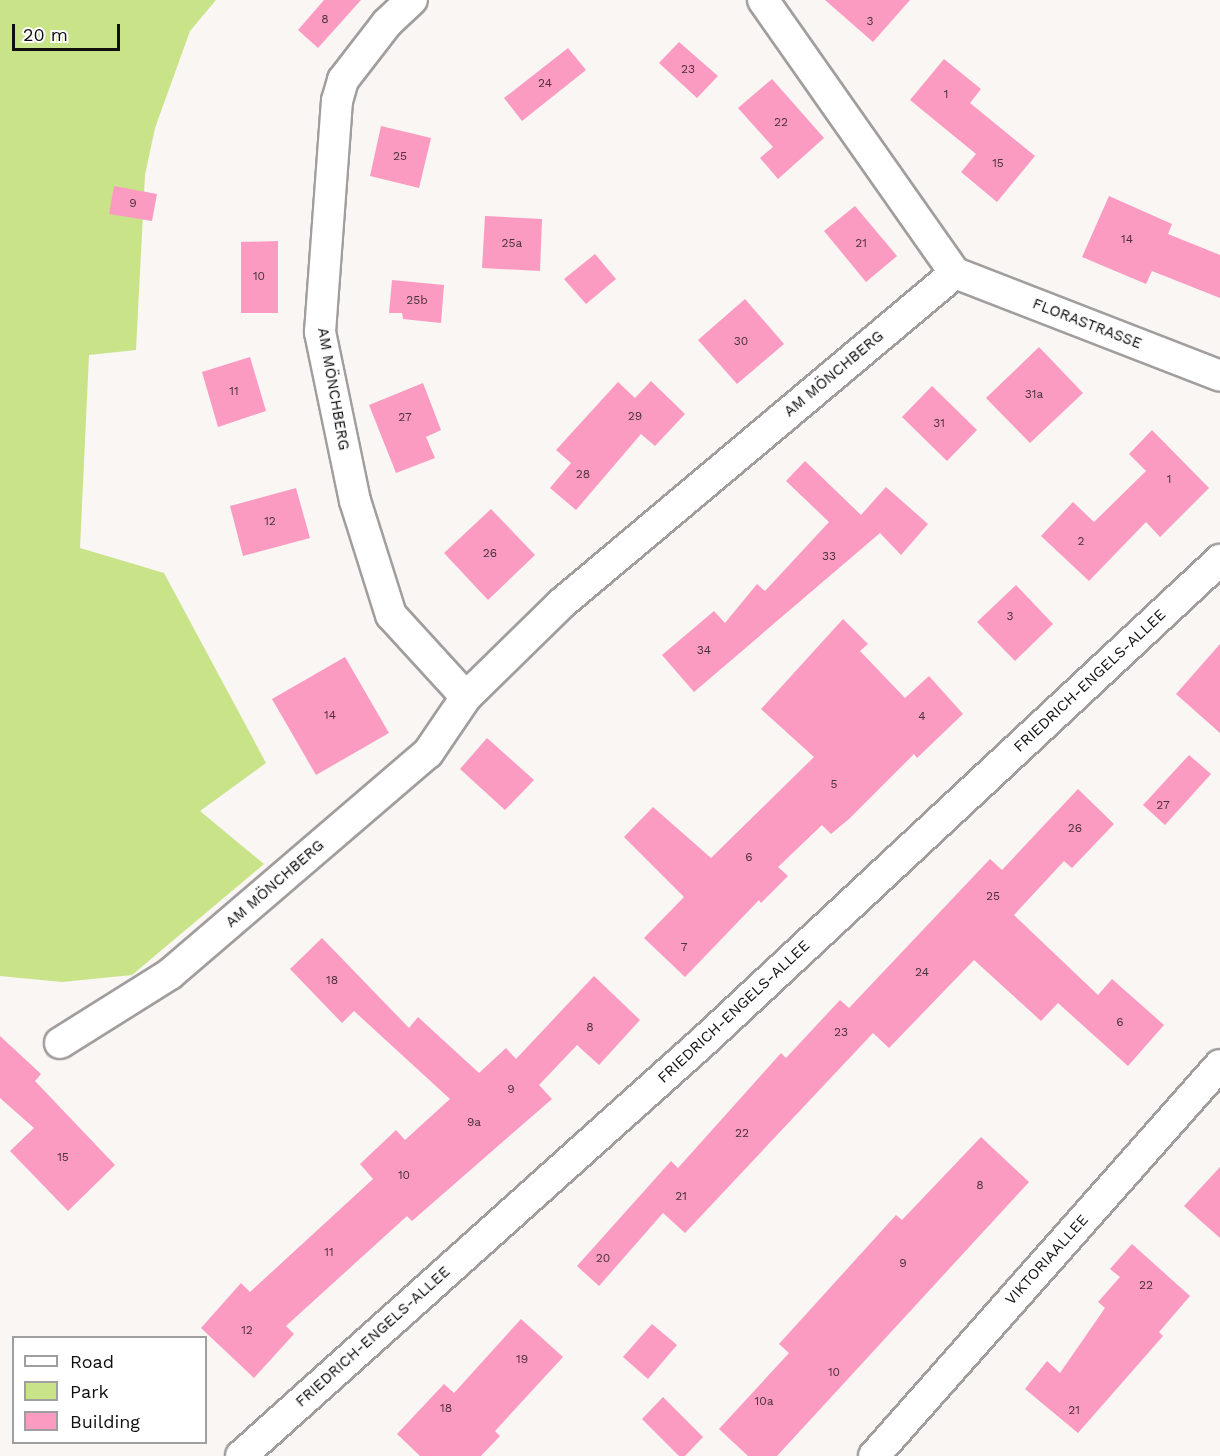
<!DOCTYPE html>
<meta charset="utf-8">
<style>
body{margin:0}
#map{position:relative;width:1220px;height:1456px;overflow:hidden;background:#f9f6f4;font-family:"Work Sans",sans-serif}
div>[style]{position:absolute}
.green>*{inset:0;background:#c9e389}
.building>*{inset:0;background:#fb9bc1}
.roads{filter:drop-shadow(2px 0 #a19e9d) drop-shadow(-2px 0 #a19e9d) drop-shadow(0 2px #a19e9d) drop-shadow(0 -2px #a19e9d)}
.street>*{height:30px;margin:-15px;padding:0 15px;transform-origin:15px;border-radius:15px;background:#fff}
span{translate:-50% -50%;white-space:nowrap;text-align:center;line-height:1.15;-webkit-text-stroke:5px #fff;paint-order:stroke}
.number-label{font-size:12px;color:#4b313b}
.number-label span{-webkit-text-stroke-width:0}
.street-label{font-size:15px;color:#100e0e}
.legend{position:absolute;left:12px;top:1336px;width:195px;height:108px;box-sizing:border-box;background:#fff;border:2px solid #9f9f9f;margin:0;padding:8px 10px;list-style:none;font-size:18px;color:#100e0e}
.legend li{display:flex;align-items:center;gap:12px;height:30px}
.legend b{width:30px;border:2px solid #9f9f9f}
.scale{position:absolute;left:12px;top:24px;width:108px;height:27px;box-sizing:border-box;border:3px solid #100e0e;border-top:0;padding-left:8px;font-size:18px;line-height:21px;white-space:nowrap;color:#100e0e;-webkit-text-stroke:4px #fff;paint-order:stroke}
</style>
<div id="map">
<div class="green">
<div style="clip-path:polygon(0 0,216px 0,190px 31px,155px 128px,145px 175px,136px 350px,89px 355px,80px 548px,164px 573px,266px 763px,200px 811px,264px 864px,132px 975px,62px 982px,0 976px)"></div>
</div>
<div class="building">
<div style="clip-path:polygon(324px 0,361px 0,318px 48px,298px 30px)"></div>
<div style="clip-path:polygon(825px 0,910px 0,873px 42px)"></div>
<div style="clip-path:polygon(679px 42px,718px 76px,697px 98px,659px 63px)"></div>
<div style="clip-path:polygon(568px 48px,586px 70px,522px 121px,504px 98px)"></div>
<div style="clip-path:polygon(944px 59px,981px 89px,970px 103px,1035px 156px,997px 202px,961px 172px,976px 154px,910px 100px)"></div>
<div style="clip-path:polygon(772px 79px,824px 138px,778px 179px,760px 158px,773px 147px,738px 108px)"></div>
<div style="clip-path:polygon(381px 126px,431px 138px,419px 188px,370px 176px)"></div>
<div style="clip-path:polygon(114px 186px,157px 194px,152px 221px,109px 214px)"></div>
<div style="clip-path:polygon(1109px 196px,1172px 224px,1168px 234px,1220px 255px,1220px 298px,1152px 271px,1146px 284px,1082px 257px)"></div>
<div style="clip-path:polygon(855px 206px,897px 256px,866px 282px,824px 231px)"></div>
<div style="clip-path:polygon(485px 216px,542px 219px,540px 271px,482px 268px)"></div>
<div style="clip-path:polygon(278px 241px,278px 313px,241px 313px,241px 242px)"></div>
<div style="clip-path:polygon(595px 254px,616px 279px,586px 304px,564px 279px)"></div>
<div style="clip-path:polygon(392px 280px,444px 285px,441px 323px,403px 319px,402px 313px,389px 313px)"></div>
<div style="clip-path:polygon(745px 299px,784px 344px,737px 384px,698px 340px)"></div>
<div style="clip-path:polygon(1039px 347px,1083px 393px,1030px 443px,986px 398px)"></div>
<div style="clip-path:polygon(250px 357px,266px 411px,218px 427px,202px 372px)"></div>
<div style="clip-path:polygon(651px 381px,685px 414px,655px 446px,641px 434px,576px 510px,550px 488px,571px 463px,556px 450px,618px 382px,635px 398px)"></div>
<div style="clip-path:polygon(423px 383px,441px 430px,426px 437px,435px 458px,396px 473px,369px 405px)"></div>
<div style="clip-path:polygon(932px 386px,977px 430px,947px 461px,902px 417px)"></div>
<div style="clip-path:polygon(1152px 430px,1209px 488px,1160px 537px,1146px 522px,1089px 581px,1041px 536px,1073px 502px,1094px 522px,1146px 471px,1129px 454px)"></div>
<div style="clip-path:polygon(805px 461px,861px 515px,886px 487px,928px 524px,901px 555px,880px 533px,694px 692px,662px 655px,714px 611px,725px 623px,757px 584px,765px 591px,829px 522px,786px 481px)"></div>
<div style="clip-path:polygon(296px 488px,310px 538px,243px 556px,230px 506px)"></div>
<div style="clip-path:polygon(491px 509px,535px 555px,488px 600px,444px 553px)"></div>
<div style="clip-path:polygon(1016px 585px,1053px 624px,1015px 661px,977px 622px)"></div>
<div style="clip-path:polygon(843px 619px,868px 644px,860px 651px,905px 698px,929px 676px,963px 714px,917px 758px,914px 754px,849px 819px,831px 834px,822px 825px,778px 867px,788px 876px,761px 903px,759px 900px,685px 977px,644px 938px,684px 897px,624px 837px,653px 807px,711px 858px,814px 757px,761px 709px)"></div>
<div style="clip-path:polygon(1220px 644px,1220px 733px,1176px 694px)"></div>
<div style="clip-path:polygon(345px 657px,389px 733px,316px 775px,272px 699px)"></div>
<div style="clip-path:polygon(487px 738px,534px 780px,505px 810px,460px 769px)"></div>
<div style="clip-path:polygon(1189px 755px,1211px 774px,1165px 825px,1143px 805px)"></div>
<div style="clip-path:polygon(1078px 789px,1114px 824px,1072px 868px,1064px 861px,1014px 915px,1098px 995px,1112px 979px,1164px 1025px,1128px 1066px,1058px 1003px,1041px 1021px,974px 960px,889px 1048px,873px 1033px,685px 1233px,663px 1213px,599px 1286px,577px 1266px,671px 1161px,678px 1168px,781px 1053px,786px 1058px,840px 1000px,849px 1008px,990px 859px,1002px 870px)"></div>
<div style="clip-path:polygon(322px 938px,409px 1028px,418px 1017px,479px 1073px,506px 1048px,516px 1059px,594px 976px,640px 1020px,599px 1065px,577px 1045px,539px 1085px,552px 1099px,412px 1221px,407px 1216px,286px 1326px,294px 1334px,254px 1378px,201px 1328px,241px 1283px,250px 1292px,373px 1179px,360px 1164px,396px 1130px,405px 1140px,450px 1099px,354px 1011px,342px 1023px,290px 969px)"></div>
<div style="clip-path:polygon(0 1036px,41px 1074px,35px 1081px,115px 1165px,68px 1211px,10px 1151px,34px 1128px,0 1098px)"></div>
<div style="clip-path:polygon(981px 1137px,1029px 1182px,777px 1456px,748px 1456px,719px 1429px,789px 1353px,779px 1344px,896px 1215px,902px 1220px)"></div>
<div style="clip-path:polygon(1220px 1167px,1220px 1238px,1184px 1206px)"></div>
<div style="clip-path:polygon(1132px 1244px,1190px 1296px,1159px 1332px,1163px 1336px,1078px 1433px,1025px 1389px,1047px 1361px,1060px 1373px,1105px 1308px,1098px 1302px,1120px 1277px,1110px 1269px)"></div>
<div style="clip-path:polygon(521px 1319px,563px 1357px,495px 1431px,500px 1436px,481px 1456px,420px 1456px,397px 1434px,444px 1384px,454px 1393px)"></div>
<div style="clip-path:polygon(652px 1324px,677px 1345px,648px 1379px,623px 1357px)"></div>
<div style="clip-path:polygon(663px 1397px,703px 1437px,685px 1456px,679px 1456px,642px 1419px)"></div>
</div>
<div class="roads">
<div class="street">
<div style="left:763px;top:0;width:334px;rotate:54.9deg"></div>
<div style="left:955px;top:273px;width:284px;rotate:21.2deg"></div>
<div style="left:466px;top:697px;width:134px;rotate:-44.4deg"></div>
<div style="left:562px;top:603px;width:513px;rotate:-40.02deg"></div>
<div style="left:60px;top:1043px;width:130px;rotate:-32.1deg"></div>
<div style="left:170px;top:974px;width:340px;rotate:-40.6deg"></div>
<div style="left:428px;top:753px;width:68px;rotate:-55.8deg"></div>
<div style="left:466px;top:697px;width:111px;rotate:-132.4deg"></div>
<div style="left:391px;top:615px;width:120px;rotate:-107.5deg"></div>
<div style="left:355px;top:501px;width:173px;rotate:-101.7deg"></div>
<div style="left:320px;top:332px;width:232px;rotate:-85.8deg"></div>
<div style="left:337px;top:101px;width:22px;rotate:-74deg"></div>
<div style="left:343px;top:80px;width:72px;rotate:-52.3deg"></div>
<div style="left:387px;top:23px;width:34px;rotate:-43deg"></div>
<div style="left:241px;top:1456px;width:625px;rotate:-41.88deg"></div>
<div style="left:706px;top:1039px;width:703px;rotate:-42.98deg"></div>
<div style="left:874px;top:1456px;width:522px;rotate:-48.49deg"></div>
</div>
</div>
<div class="number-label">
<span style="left:325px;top:20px">8</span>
<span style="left:870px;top:22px">3</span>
<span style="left:688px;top:70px">23</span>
<span style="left:545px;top:84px">24</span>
<span style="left:946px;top:95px">1</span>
<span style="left:781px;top:123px">22</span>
<span style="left:400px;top:157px">25</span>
<span style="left:998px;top:164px">15</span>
<span style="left:133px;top:204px">9</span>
<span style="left:1127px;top:240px">14</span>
<span style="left:512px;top:244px">25a</span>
<span style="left:861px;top:244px">21</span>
<span style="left:259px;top:277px">10</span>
<span style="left:417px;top:301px">25b</span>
<span style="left:741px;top:342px">30</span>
<span style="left:234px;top:392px">11</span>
<span style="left:1034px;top:395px">31a</span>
<span style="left:635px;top:417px">29</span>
<span style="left:405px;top:418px">27</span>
<span style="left:939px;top:424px">31</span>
<span style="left:583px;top:475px">28</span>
<span style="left:1169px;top:480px">1</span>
<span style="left:270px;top:522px">12</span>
<span style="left:1081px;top:542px">2</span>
<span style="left:490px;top:554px">26</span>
<span style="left:829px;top:557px">33</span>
<span style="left:1010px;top:617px">3</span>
<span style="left:704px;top:651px">34</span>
<span style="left:330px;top:716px">14</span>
<span style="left:922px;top:717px">4</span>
<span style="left:834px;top:785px">5</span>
<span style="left:1163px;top:806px">27</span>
<span style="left:1075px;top:829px">26</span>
<span style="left:749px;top:858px">6</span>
<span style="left:993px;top:897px">25</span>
<span style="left:684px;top:948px">7</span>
<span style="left:922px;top:973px">24</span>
<span style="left:332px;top:981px">18</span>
<span style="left:1120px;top:1023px">6</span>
<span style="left:590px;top:1028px">8</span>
<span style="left:841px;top:1033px">23</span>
<span style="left:511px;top:1090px">9</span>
<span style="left:474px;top:1123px">9a</span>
<span style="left:742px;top:1134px">22</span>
<span style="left:63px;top:1158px">15</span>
<span style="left:404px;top:1176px">10</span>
<span style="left:980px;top:1186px">8</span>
<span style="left:681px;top:1197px">21</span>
<span style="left:329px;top:1253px">11</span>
<span style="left:603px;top:1259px">20</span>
<span style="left:903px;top:1264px">9</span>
<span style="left:1146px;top:1286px">22</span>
<span style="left:247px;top:1331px">12</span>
<span style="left:522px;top:1360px">19</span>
<span style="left:834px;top:1373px">10</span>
<span style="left:764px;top:1402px">10a</span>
<span style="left:446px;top:1409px">18</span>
<span style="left:1074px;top:1411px">21</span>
</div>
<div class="street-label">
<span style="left:1087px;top:324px;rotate:21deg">FLORASTRASSE</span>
<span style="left:834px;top:374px;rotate:-40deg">AM MÖNCHBERG</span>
<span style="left:333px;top:389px;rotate:80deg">AM MÖNCHBERG</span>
<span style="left:1090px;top:681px;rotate:-43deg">FRIEDRICH-ENGELS-ALLEE</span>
<span style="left:275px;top:884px;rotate:-41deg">AM MÖNCHBERG</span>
<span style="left:734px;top:1012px;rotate:-43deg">FRIEDRICH-ENGELS-ALLEE</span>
<span style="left:1047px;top:1260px;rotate:-48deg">VIKTORIAALLEE</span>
<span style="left:373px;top:1337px;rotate:-42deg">FRIEDRICH-ENGELS-ALLEE</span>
</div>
<ul class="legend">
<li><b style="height:8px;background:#fff"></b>Road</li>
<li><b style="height:16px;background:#c9e389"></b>Park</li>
<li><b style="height:16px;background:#fb9bc1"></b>Building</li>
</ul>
<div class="scale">20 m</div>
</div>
